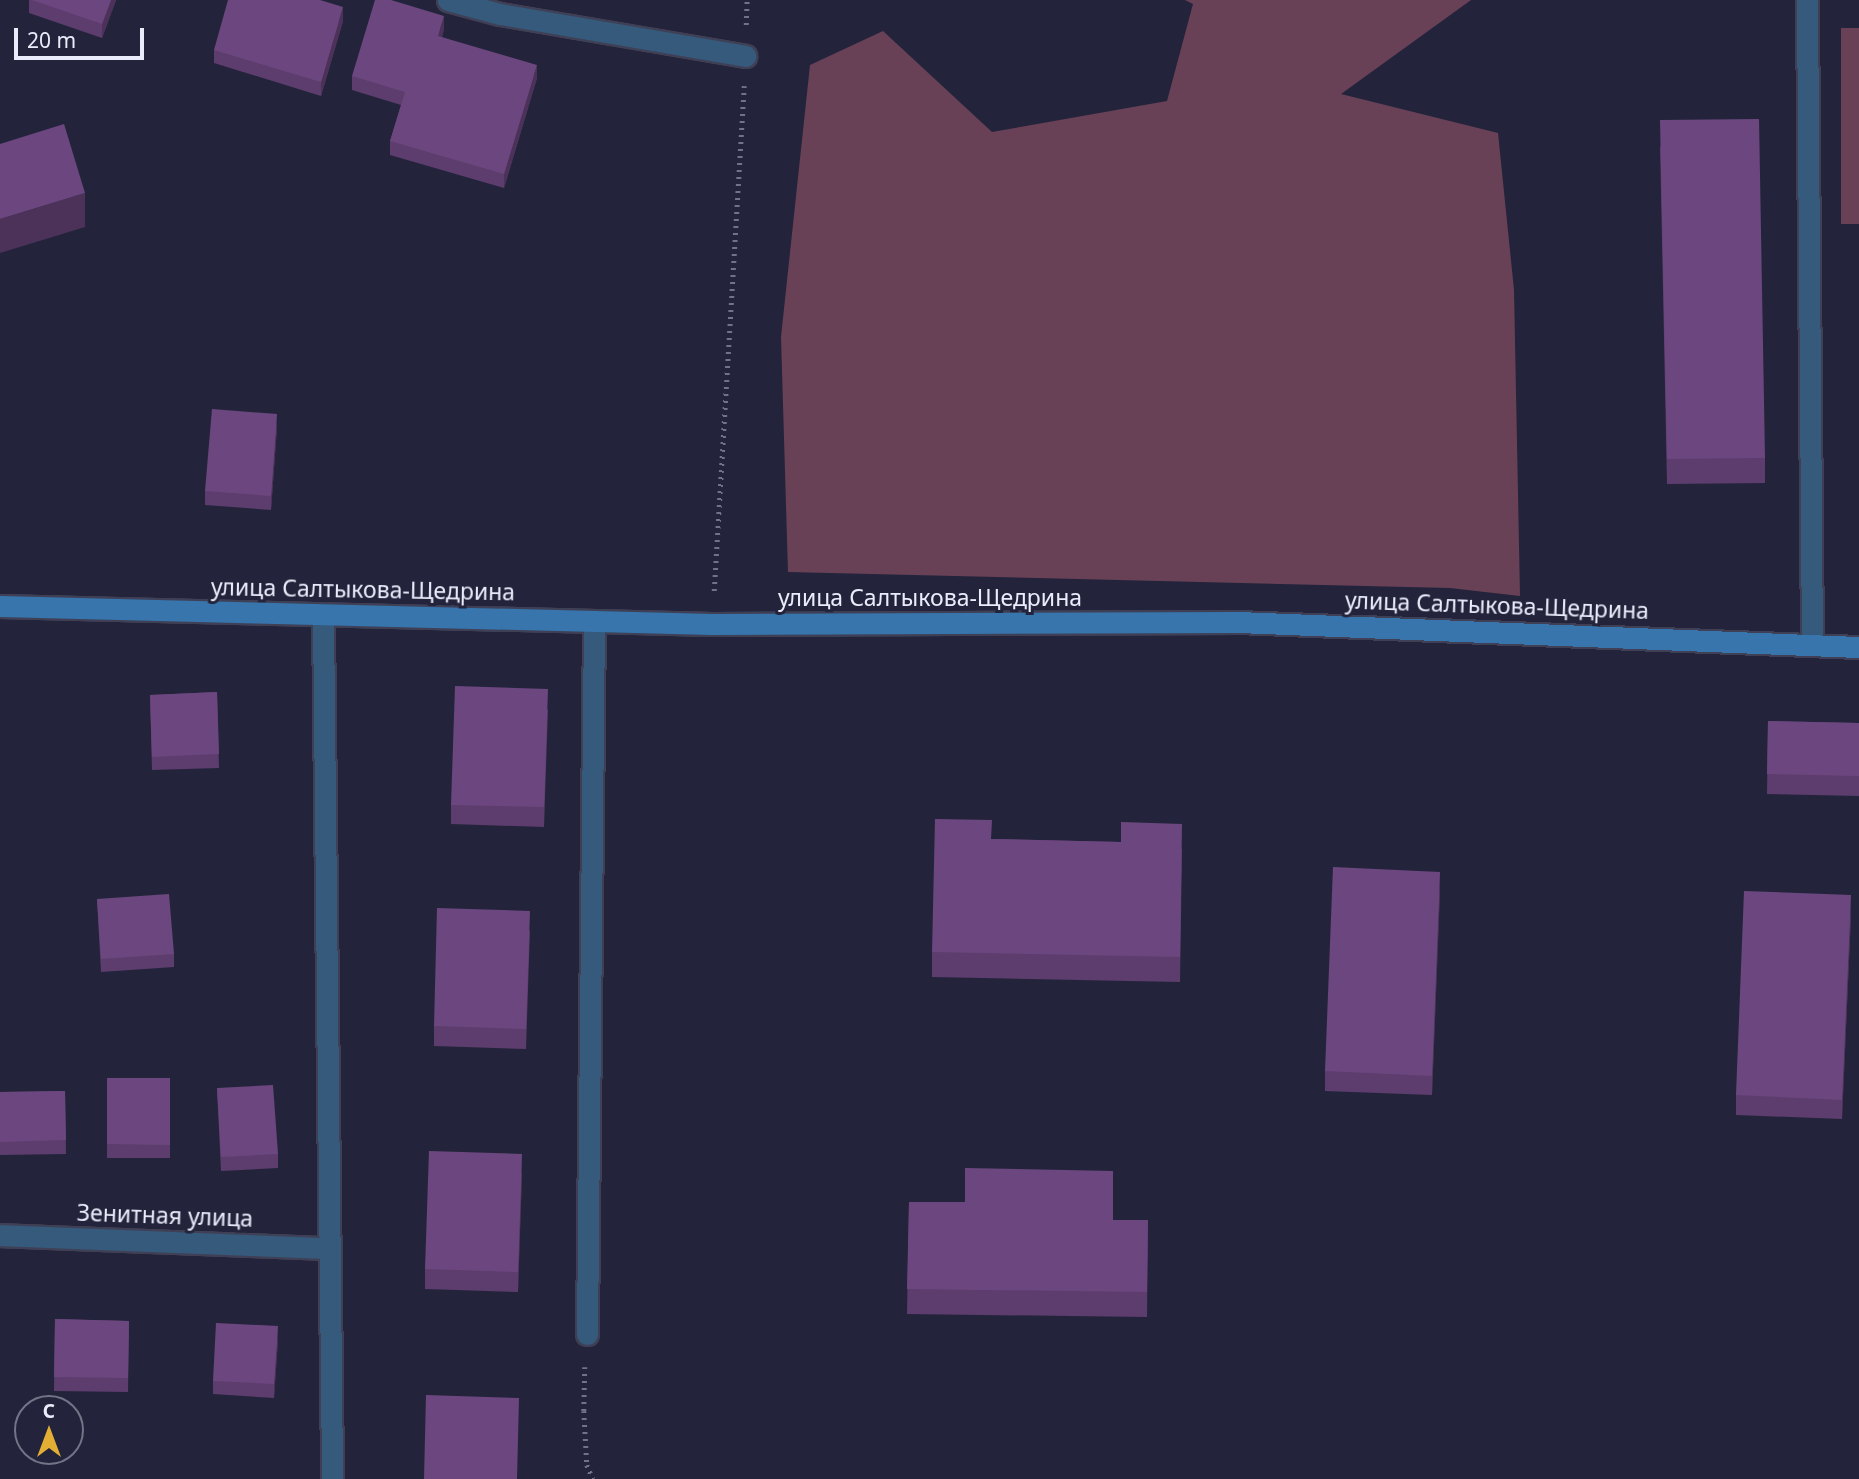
<!DOCTYPE html>
<meta charset="utf-8">
<style>
body{margin:0}
#map{position:relative;width:1859px;height:1479px;overflow:hidden;background:#23243b;font-family:"Noto Sans",sans-serif}
div>[style]{position:absolute}
.green>*{inset:0;background:#694157}
.path>*{height:4.5px;margin-top:-2.25px;transform-origin:0;background:repeating-linear-gradient(90deg,#727387 0 2px,transparent 0 7px)}
.roads{filter:drop-shadow(2px 0 #3f4056) drop-shadow(-2px 0 #3f4056) drop-shadow(0 2px #3f4056) drop-shadow(0 -2px #3f4056)}
.lane>*{height:21px;margin:-10.5px;padding:0 10.5px;transform-origin:10.5px;border-radius:10.5px;background:#355a7c}
.street>*{height:21px;margin:-10.5px;padding:0 10.5px;transform-origin:10.5px;border-radius:10.5px;background:#355a7c}
.secondary>*{height:21px;margin:-10.5px;padding:0 10.5px;transform-origin:10.5px;border-radius:10.5px;background:#3775ac}
.wall>*{inset:0;background:#5d3d6d}
.shaded-wall>*{inset:0;background:#4c3259}
.building>*{inset:0;background:#6c477f}
span{translate:-50% -50%;white-space:nowrap;text-align:center;line-height:1.15;-webkit-text-stroke:6px #23243b;paint-order:stroke}
.street-label{font-size:23px;color:#eaecfb}
.north{position:absolute;left:14px;top:1395px;width:70px;height:70px;box-sizing:border-box;background:#23243b;border:2px solid #737488;border-radius:50%;rotate:0deg;font-size:19px;font-weight:700;line-height:28px;text-align:center;color:#eaecfb}
.north::after{content:'';display:block;margin:auto;width:24px;height:32px;background:#e2ae34;clip-path:polygon(50% 0,100% 100%,50% 72%,0 100%)}
.scale{position:absolute;left:14px;top:28px;width:130px;height:32px;box-sizing:border-box;border:4px solid #eaecfb;border-top:0;padding-left:9px;font-size:21px;line-height:24px;white-space:nowrap;color:#eaecfb;-webkit-text-stroke:5px #23243b;paint-order:stroke}
</style>
<div id="map">
<div class="green">
<div style="clip-path:polygon(1185px 0,1471px 0,1341px 94px,1498px 133px,1514px 290px,1520px 596px,1450px 588px,788px 572px,781px 337px,810px 65px,883px 31px,992px 132px,1167px 101px,1193px 4px)"></div>
<div style="clip-path:polygon(1841px 28px,1859px 28px,1859px 224px,1841px 224px)"></div>
</div>
<div class="path">
<div style="left:746px;top:25px;width:25px;rotate:-88deg"></div>
<div style="left:714px;top:591px;width:506px;rotate:-86.6deg"></div>
<div style="left:585px;top:1367px;width:44px;rotate:91.3deg"></div>
<div style="left:584px;top:1411px;width:54px;rotate:86.8deg"></div>
<div style="left:587px;top:1465px;width:15px;rotate:67deg"></div>
</div>
<div class="roads">
<div class="lane">
<div style="left:448px;top:0;width:54px;rotate:15.1deg"></div>
<div style="left:500px;top:14px;width:249px;rotate:9.7deg"></div>
<div style="left:1807px;top:0;width:645px;rotate:89.56deg"></div>
<div style="left:323px;top:615px;width:864px;rotate:89.4deg"></div>
<div style="left:587px;top:1334px;width:713px;rotate:-89.44deg"></div>
</div>
<div class="street">
<div style="left:0;top:1235px;width:329px;rotate:2.3deg"></div>
</div>
<div class="secondary">
<div style="left:0;top:606px;width:712px;rotate:1.45deg"></div>
<div style="left:712px;top:624px;width:526px;rotate:-0.22deg"></div>
<div style="left:1238px;top:622px;width:622px;rotate:2.31deg"></div>
</div>
</div>
<div class="wall">
<div style="clip-path:polygon(29px 0,116px 0,102px 38px,29px 13px)"></div>
<div style="clip-path:polygon(343px 21px,321px 96px,214px 63px,214px 50px)"></div>
<div style="clip-path:polygon(444px 29px,442px 37px,537px 78px,504px 188px,390px 155px,390px 141px,401px 105px,352px 90px,352px 76px)"></div>
<div style="clip-path:polygon(1660px 145px,1765px 458px,1765px 483px,1667px 484px)"></div>
<div style="clip-path:polygon(277px 427px,271px 510px,205px 505px,205px 491px)"></div>
<div style="clip-path:polygon(217px 692px,219px 768px,152px 770px,150px 695px)"></div>
<div style="clip-path:polygon(548px 709px,544px 827px,451px 824px,451px 805px)"></div>
<div style="clip-path:polygon(1768px 721px,1859px 723px,1859px 796px,1767px 794px)"></div>
<div style="clip-path:polygon(992px 839px,1121px 842px,1182px 849px,1180px 982px,932px 977px,932px 952px)"></div>
<div style="clip-path:polygon(1440px 891px,1432px 1095px,1325px 1091px,1325px 1071px)"></div>
<div style="clip-path:polygon(97px 899px,174px 954px,174px 967px,101px 972px)"></div>
<div style="clip-path:polygon(1851px 915px,1842px 1119px,1736px 1115px,1736px 1095px)"></div>
<div style="clip-path:polygon(530px 930px,526px 1049px,434px 1046px,434px 1026px)"></div>
<div style="clip-path:polygon(107px 1078px,170px 1078px,170px 1158px,107px 1158px)"></div>
<div style="clip-path:polygon(217px 1088px,278px 1154px,278px 1168px,221px 1171px)"></div>
<div style="clip-path:polygon(65px 1091px,66px 1154px,0 1155px,0 1092px)"></div>
<div style="clip-path:polygon(522px 1173px,518px 1292px,425px 1289px,425px 1269px)"></div>
<div style="clip-path:polygon(909px 1202px,1113px 1220px,1148px 1220px,1147px 1317px,907px 1314px)"></div>
<div style="clip-path:polygon(55px 1319px,129px 1321px,128px 1392px,54px 1391px)"></div>
<div style="clip-path:polygon(278px 1340px,274px 1398px,213px 1394px,213px 1381px)"></div>
</div>
<div class="shaded-wall">
<div style="clip-path:polygon(111px 0,116px 0,102px 38px,102px 24px)"></div>
<div style="clip-path:polygon(343px 7px,343px 21px,321px 96px,321px 82px)"></div>
<div style="clip-path:polygon(444px 16px,444px 29px,438px 49px,438px 36px)"></div>
<div style="clip-path:polygon(537px 65px,537px 78px,504px 188px,504px 174px)"></div>
<div style="clip-path:polygon(85px 193px,85px 227px,0 253px,0 219px)"></div>
<div style="clip-path:polygon(277px 414px,277px 427px,271px 510px,271px 496px)"></div>
<div style="clip-path:polygon(1440px 872px,1440px 891px,1432px 1095px,1432px 1076px)"></div>
<div style="clip-path:polygon(1851px 895px,1851px 915px,1842px 1119px,1842px 1100px)"></div>
<div style="clip-path:polygon(522px 1154px,522px 1173px,518px 1292px,518px 1272px)"></div>
<div style="clip-path:polygon(278px 1326px,278px 1340px,274px 1398px,274px 1384px)"></div>
</div>
<div class="building">
<div style="clip-path:polygon(32px 0,111px 0,102px 24px)"></div>
<div style="clip-path:polygon(228px 0,320px 0,343px 7px,321px 82px,214px 50px)"></div>
<div style="clip-path:polygon(375px 0,391px 0,444px 16px,438px 36px,537px 65px,504px 174px,390px 141px,405px 92px,352px 76px)"></div>
<div style="clip-path:polygon(1759px 119px,1765px 458px,1667px 459px,1660px 120px)"></div>
<div style="clip-path:polygon(64px 124px,85px 193px,0 219px,0 144px)"></div>
<div style="clip-path:polygon(212px 409px,277px 414px,271px 496px,205px 491px)"></div>
<div style="clip-path:polygon(455px 686px,548px 689px,544px 807px,451px 805px)"></div>
<div style="clip-path:polygon(217px 692px,219px 754px,152px 757px,150px 695px)"></div>
<div style="clip-path:polygon(1768px 721px,1859px 723px,1859px 776px,1767px 774px)"></div>
<div style="clip-path:polygon(935px 819px,992px 820px,991px 839px,1121px 842px,1121px 822px,1182px 824px,1180px 957px,932px 952px)"></div>
<div style="clip-path:polygon(1333px 867px,1440px 872px,1432px 1076px,1325px 1071px)"></div>
<div style="clip-path:polygon(1744px 891px,1851px 895px,1842px 1100px,1736px 1095px)"></div>
<div style="clip-path:polygon(169px 894px,174px 954px,101px 959px,97px 899px)"></div>
<div style="clip-path:polygon(437px 908px,530px 911px,526px 1029px,434px 1026px)"></div>
<div style="clip-path:polygon(107px 1078px,170px 1078px,170px 1145px,107px 1144px)"></div>
<div style="clip-path:polygon(273px 1085px,278px 1154px,221px 1157px,217px 1088px)"></div>
<div style="clip-path:polygon(65px 1091px,66px 1140px,0 1142px,0 1092px)"></div>
<div style="clip-path:polygon(429px 1151px,522px 1154px,518px 1272px,425px 1269px)"></div>
<div style="clip-path:polygon(965px 1168px,1113px 1171px,1113px 1220px,1148px 1220px,1147px 1292px,907px 1289px,909px 1202px,965px 1202px)"></div>
<div style="clip-path:polygon(55px 1319px,129px 1321px,128px 1378px,54px 1377px)"></div>
<div style="clip-path:polygon(216px 1323px,278px 1326px,274px 1384px,213px 1381px)"></div>
<div style="clip-path:polygon(426px 1395px,519px 1398px,517px 1479px,424px 1479px)"></div>
</div>
<div class="street-label">
<span style="left:363px;top:589px;rotate:1deg">улица Салтыкова-Щедрина</span>
<span style="left:930px;top:597px">улица Салтыкова-Щедрина</span>
<span style="left:1497px;top:605px;rotate:2deg">улица Салтыкова-Щедрина</span>
<span style="left:165px;top:1215px;rotate:2deg">Зенитная улица</span>
</div>
<div class="north">С</div>
<div class="scale">20 m</div>
</div>
